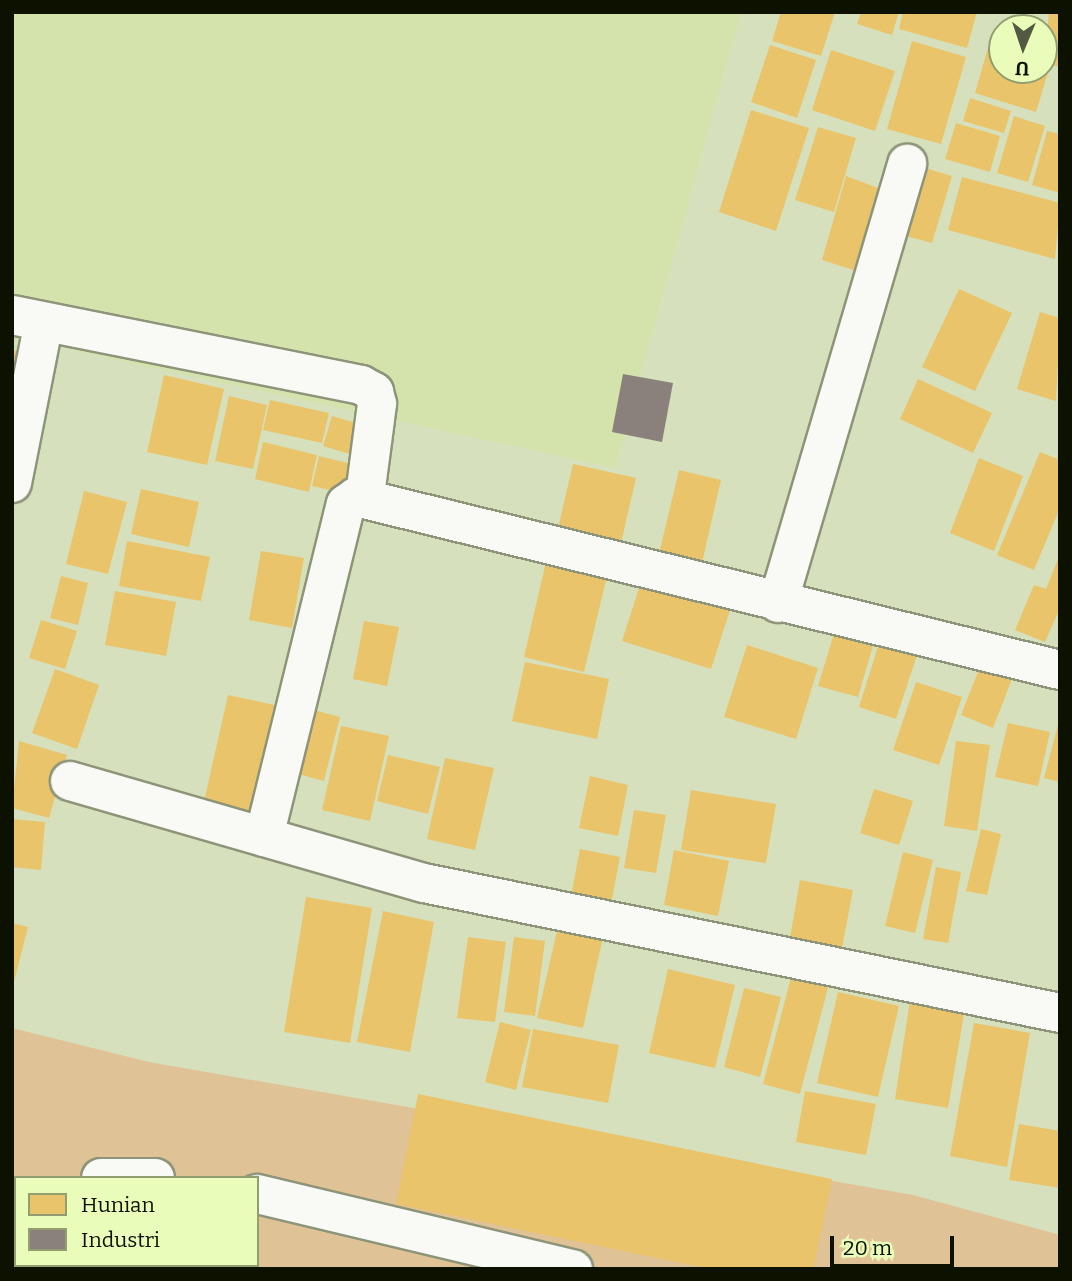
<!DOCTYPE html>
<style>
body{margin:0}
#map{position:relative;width:1072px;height:1281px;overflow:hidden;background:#d6e0bc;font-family:Bitter,serif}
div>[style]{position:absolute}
.built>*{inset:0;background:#d4e3ab}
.green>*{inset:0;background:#dfc296}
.homes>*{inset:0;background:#e9c46a}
.industry>*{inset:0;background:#8a817c}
.roads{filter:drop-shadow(2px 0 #8d9479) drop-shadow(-2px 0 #8d9479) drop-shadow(0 2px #8d9479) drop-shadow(0 -2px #8d9479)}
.minor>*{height:38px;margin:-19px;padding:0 19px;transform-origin:19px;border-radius:19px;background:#f9faf5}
span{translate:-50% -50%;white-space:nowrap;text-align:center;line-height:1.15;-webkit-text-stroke:7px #eafcba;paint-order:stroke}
.frame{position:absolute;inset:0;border:14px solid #0c1100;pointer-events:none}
.legend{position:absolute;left:14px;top:1176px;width:245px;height:91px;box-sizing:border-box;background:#eafcba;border:2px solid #919e70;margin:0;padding:9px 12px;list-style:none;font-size:21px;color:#0c1100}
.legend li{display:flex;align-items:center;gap:14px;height:35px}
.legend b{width:35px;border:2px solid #919e70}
.north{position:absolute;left:988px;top:14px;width:70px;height:70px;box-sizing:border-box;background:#eafcba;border:2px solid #919e70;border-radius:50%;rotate:182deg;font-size:19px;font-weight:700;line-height:28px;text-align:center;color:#0c1100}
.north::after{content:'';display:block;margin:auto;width:24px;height:32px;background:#535942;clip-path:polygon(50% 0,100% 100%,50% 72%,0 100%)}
.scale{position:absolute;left:830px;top:1236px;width:124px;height:32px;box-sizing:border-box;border:4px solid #0c1100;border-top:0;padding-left:9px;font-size:21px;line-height:24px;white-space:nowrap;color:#0c1100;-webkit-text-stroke:5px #eafcba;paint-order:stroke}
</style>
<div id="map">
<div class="built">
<div style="clip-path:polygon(12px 12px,741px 12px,615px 468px,12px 337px)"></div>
</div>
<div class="green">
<div style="clip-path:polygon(evenodd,12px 1028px,149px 1062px,913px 1195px,1060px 1235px,1060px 1269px,12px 1269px,12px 1028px,16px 1178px,257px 1178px,257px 1265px,16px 1265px,16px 1178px)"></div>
</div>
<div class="homes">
<div style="clip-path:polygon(781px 12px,835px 12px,821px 56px,772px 41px)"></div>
<div style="clip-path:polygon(861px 12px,899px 12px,892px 35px,857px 24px)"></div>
<div style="clip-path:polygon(903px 12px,977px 12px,967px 48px,899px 29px)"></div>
<div style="clip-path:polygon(1049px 12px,1060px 12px,1060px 67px,1044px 63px)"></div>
<div style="clip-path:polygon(912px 41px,966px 57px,941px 144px,887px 129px)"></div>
<div style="clip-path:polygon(770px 45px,816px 60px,797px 118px,751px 102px)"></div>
<div style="clip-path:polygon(988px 48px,1002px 52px,1002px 70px,1050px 66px,1036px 112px,975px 93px)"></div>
<div style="clip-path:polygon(831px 50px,895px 71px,875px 131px,812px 110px)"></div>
<div style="clip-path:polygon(970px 98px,1011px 111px,1004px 133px,963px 121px)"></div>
<div style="clip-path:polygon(751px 110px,809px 128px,776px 231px,719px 212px)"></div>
<div style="clip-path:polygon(1014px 116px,1045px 126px,1028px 182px,997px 173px)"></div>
<div style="clip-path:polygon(956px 123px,1000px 136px,990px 172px,945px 159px)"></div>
<div style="clip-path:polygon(818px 127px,856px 138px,834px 212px,795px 200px)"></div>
<div style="clip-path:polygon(1047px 131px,1060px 134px,1060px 193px,1032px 185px)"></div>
<div style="clip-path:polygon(915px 165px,952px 176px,932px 243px,895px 233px)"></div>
<div style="clip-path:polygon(846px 176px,886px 191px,860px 272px,822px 260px)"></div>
<div style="clip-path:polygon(962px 177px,1060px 203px,1055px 259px,948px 230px)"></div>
<div style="clip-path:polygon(959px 289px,1012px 313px,975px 391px,922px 367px)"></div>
<div style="clip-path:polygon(1040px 312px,1060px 318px,1056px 401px,1017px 389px)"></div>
<div style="clip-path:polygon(12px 350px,19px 352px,13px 373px,12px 373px)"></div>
<div style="clip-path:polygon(164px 375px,224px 389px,207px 465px,147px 452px)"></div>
<div style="clip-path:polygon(918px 379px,992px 413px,973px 453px,900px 419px)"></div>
<div style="clip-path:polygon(229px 396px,267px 405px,253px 469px,215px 461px)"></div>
<div style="clip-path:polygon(270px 400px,329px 413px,322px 443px,263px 430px)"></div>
<div style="clip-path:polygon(332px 416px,373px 428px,363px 458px,323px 446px)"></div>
<div style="clip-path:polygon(263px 442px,317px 455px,309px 492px,255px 479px)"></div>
<div style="clip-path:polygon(1040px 452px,1060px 460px,1060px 508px,1034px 570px,997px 555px)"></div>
<div style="clip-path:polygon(319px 456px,364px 467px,356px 496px,312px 486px)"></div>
<div style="clip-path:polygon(979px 458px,1023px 476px,994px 551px,950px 533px)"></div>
<div style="clip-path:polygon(573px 464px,636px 478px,618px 556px,555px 541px)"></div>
<div style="clip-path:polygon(679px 470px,721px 480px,702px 563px,659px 554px)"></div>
<div style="clip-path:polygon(141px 489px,199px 502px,189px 547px,131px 534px)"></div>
<div style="clip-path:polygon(84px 491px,127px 502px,108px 574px,66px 564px)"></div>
<div style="clip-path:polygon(127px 541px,210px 557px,201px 601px,119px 586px)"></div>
<div style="clip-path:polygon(261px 551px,304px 558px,292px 628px,249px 620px)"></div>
<div style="clip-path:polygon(1060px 554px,1060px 608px,1045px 642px,1015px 630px,1034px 585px,1046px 589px)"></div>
<div style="clip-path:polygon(547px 557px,608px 572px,584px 672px,524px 657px)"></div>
<div style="clip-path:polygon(61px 576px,88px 583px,78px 625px,50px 618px)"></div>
<div style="clip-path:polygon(642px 579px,731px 607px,711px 669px,622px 641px)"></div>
<div style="clip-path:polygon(115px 591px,176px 602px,166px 656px,105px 645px)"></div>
<div style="clip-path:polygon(41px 620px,77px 631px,65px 669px,29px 658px)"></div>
<div style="clip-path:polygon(364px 621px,399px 627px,387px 686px,353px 679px)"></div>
<div style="clip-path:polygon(836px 627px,875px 639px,858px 697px,818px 686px)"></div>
<div style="clip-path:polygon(880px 640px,918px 652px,896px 719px,859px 707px)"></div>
<div style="clip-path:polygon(747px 645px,818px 668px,796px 739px,724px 717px)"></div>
<div style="clip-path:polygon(525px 662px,609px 679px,597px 739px,512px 721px)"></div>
<div style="clip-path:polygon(982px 662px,1014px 674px,993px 728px,961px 715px)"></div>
<div style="clip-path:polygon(55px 669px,99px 685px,77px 749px,32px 733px)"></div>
<div style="clip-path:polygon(916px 682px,962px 697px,939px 765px,893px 750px)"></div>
<div style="clip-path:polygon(228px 695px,279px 706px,252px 826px,201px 815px)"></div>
<div style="clip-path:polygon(306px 708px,340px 717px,324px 781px,291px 772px)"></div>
<div style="clip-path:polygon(1059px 721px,1060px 721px,1060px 782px,1044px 778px)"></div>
<div style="clip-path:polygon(1008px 723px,1050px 732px,1038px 786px,995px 777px)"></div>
<div style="clip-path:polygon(341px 726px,389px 736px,370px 821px,322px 810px)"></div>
<div style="clip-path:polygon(19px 741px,67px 755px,49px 818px,12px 808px)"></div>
<div style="clip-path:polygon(956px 741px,990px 745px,977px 831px,944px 826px)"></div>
<div style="clip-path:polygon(388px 755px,440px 767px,428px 814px,377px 801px)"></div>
<div style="clip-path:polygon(445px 758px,494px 768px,475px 850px,427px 839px)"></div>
<div style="clip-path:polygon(590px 776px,628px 785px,618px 836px,579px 828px)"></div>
<div style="clip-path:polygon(874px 789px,913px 801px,899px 845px,860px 833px)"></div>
<div style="clip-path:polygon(691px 790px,776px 804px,766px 863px,681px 850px)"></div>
<div style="clip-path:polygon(634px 810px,666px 815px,656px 873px,624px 868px)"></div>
<div style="clip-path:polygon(12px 819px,45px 822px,41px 870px,12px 867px)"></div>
<div style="clip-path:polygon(981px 829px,1001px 834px,987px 895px,966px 891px)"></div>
<div style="clip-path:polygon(580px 849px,620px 857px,611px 904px,571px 896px)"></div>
<div style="clip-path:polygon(674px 850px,729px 861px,718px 916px,664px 905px)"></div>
<div style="clip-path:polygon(903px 852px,933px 860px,915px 933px,885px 926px)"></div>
<div style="clip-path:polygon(936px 867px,961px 872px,948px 943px,923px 939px)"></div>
<div style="clip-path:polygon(800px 880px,853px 890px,842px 948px,790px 938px)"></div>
<div style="clip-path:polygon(306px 897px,372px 908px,350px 1043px,284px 1032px)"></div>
<div style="clip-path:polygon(383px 911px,434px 922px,410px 1052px,357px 1042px)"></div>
<div style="clip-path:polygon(559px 922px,604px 932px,583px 1028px,537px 1018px)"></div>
<div style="clip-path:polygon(12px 923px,28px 927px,13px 986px,12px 986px)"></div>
<div style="clip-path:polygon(468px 937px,506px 942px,495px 1022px,457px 1018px)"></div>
<div style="clip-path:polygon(514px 937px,545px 941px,535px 1016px,504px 1012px)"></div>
<div style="clip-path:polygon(668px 969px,735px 985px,715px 1068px,649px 1053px)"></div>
<div style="clip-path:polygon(793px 970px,830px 980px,800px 1094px,763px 1084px)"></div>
<div style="clip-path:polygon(744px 988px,781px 997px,760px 1077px,724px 1067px)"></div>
<div style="clip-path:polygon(838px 992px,899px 1006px,878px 1097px,817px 1083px)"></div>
<div style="clip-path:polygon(910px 1000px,965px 1008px,948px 1108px,895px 1099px)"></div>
<div style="clip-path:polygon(500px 1022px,531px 1030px,516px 1090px,485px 1082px)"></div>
<div style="clip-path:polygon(974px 1023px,1030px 1033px,1007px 1167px,950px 1156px)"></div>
<div style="clip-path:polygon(533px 1029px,619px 1045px,608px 1103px,522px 1087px)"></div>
<div style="clip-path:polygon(805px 1091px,876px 1104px,866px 1155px,796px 1142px)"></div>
<div style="clip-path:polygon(418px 1094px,832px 1179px,813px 1269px,710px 1269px,396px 1204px)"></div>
<div style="clip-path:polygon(1019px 1124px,1060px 1131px,1060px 1188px,1009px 1180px)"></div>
</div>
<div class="industry">
<div style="clip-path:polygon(623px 374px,673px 383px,662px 442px,612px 432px)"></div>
</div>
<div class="roads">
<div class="minor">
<div style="left:12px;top:315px;width:356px;rotate:11.3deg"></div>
<div style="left:361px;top:385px;width:15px;rotate:28deg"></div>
<div style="left:374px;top:392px;width:12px;rotate:76deg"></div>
<div style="left:377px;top:404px;width:92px;rotate:97.5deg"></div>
<div style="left:12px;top:483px;width:164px;rotate:-78.8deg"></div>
<div style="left:778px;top:603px;width:458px;rotate:-73.6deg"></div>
<div style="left:70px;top:781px;width:368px;rotate:16.1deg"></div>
<div style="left:424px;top:883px;width:649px;rotate:11.55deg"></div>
<div style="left:264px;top:837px;width:343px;rotate:-76.2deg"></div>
<div style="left:346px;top:504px;width:12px;rotate:-35deg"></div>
<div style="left:356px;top:497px;width:725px;rotate:13.81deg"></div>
<div style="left:101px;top:1178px;width:54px"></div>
<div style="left:257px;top:1194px;width:325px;rotate:13.4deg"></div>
<div style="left:12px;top:1201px;width:4px;rotate:-27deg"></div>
</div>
</div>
<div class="frame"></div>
<ul class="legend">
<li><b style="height:19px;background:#e9c46a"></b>Hunian</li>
<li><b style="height:19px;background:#8a817c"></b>Industri</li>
</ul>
<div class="north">U</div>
<div class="scale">20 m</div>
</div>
